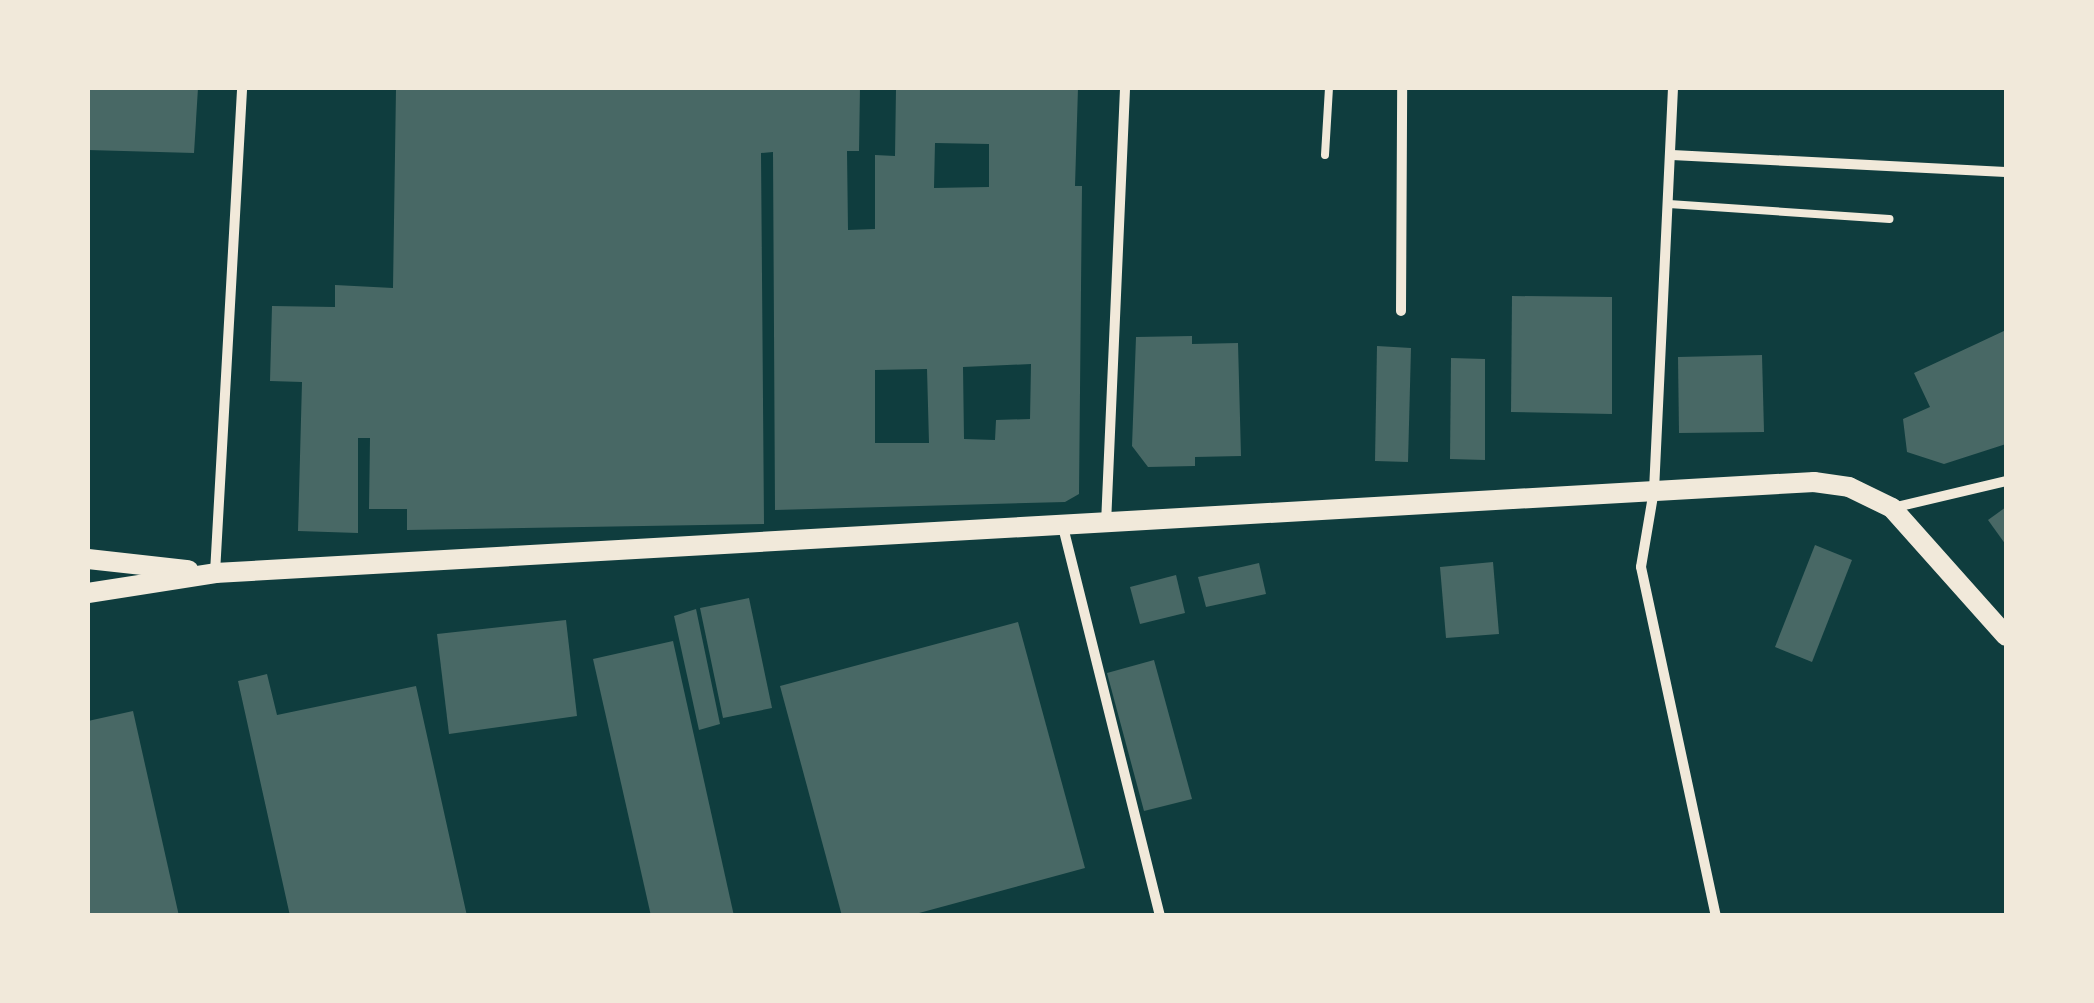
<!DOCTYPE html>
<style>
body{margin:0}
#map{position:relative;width:2094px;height:1003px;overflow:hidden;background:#0f3d3e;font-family:"Work Sans",sans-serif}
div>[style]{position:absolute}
.building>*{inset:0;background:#486865}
.service>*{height:8px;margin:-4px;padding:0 4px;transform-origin:4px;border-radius:4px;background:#f1e9da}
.minor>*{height:10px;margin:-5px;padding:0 5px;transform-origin:5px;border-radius:5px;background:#f1e9da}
.secondary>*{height:20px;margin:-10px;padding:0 10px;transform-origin:10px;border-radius:10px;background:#f1e9da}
span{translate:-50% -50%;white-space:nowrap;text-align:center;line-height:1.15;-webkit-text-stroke:9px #f1e9da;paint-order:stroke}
.frame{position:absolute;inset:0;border:90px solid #f1e9da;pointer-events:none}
</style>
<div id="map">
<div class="building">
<div style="clip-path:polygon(88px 88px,198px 88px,194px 153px,88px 150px)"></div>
<div style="clip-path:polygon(evenodd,396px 88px,860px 88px,859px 151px,847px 151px,848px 230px,875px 229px,875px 155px,895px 156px,896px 88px,1078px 88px,1075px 186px,1082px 186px,1079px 494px,1065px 502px,775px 510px,773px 152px,761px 153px,764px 524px,407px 530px,407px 509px,369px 509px,370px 438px,358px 438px,358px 533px,298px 531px,302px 382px,270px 381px,272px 306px,335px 307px,335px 285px,393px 288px,396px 88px,935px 143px,989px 144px,989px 187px,934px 188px,935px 143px,396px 88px,1031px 364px,1030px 419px,996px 420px,995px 440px,964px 439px,963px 367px,1031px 364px,396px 88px,927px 369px,929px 443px,875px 443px,875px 370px,927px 369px)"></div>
<div style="clip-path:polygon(1512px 296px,1612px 297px,1612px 414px,1511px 412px)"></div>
<div style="clip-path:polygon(2006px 330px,2006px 444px,1944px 464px,1907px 452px,1903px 419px,1930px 407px,1914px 373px)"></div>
<div style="clip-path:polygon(1192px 336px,1192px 344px,1238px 343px,1241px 456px,1195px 457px,1195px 466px,1148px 467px,1132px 446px,1136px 337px)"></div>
<div style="clip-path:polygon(1377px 346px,1411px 348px,1408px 462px,1375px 461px)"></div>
<div style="clip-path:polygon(1762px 355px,1764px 432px,1679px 433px,1678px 357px)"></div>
<div style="clip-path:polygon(1451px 358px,1485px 359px,1485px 460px,1450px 459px)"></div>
<div style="clip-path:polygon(2006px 507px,2006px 545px,1988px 520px)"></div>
<div style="clip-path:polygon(1815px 545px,1852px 560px,1812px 662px,1775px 647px)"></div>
<div style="clip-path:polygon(1493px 562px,1499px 634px,1446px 638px,1440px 567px)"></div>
<div style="clip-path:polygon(1259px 563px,1266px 594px,1206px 607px,1198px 577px)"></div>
<div style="clip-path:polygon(1176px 575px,1185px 613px,1140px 624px,1130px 587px)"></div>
<div style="clip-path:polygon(749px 598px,772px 708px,723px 718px,700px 608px)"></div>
<div style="clip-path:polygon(696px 609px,720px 724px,699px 730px,674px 616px)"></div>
<div style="clip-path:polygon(566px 620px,577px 716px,449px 734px,437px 634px)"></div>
<div style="clip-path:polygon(1018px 622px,1085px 868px,908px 916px,842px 916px,780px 686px)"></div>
<div style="clip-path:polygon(673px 641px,734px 916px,651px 916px,593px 659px)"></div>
<div style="clip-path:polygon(1154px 660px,1192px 799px,1144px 811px,1107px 673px)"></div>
<div style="clip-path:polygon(267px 674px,277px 715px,416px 686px,467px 916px,290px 916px,238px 681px)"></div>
<div style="clip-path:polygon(133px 711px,179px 916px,88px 916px,88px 721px)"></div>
</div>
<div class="service">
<div style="left:1325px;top:155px;width:67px;rotate:-86.6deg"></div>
<div style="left:1669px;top:204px;width:221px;rotate:3.9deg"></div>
</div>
<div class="minor">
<div style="left:1673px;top:88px;width:402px;rotate:92.7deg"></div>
<div style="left:1654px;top:490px;width:78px;rotate:99.6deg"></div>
<div style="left:1641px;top:567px;width:357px;rotate:77.9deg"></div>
<div style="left:1672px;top:155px;width:334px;rotate:2.9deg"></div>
<div style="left:1401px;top:311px;width:223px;rotate:-89.7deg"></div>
<div style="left:1892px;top:508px;width:117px;rotate:-13.3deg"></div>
<div style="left:1106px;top:524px;width:436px;rotate:-87.5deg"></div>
<div style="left:1063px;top:527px;width:401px;rotate:76deg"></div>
<div style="left:215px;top:573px;width:486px;rotate:-86.8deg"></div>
</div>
<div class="secondary">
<div style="left:88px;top:559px;width:101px;rotate:6.3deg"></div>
<div style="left:88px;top:593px;width:129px;rotate:-8.9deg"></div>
<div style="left:215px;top:573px;width:1602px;rotate:-3.26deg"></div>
<div style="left:1814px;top:482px;width:35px;rotate:8deg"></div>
<div style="left:1849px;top:487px;width:48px;rotate:26deg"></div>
<div style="left:1892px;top:508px;width:171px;rotate:48.3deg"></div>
</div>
<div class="frame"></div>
</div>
